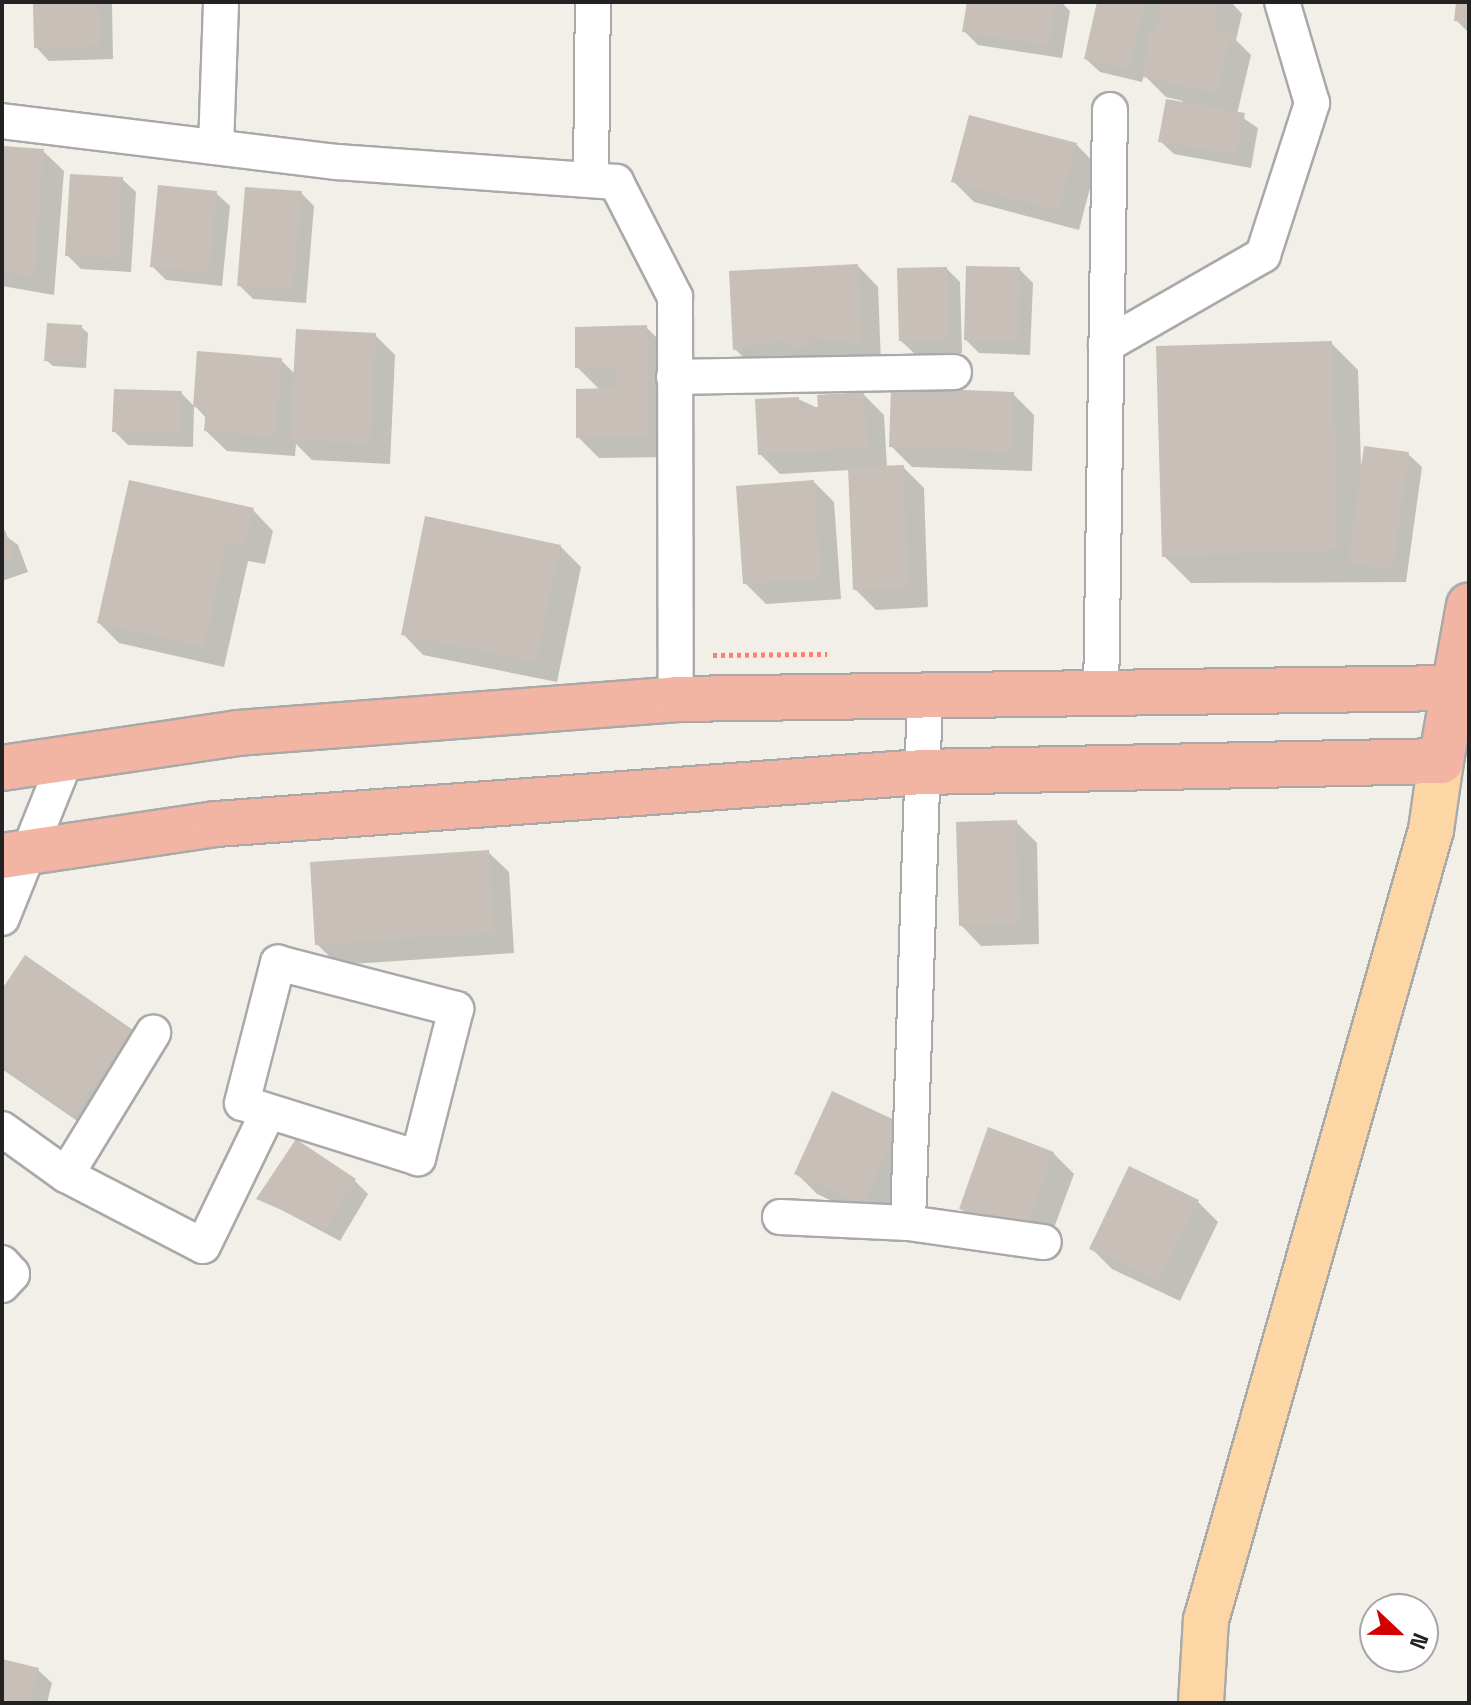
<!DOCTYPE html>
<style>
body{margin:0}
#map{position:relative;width:1471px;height:1705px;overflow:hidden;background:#f2efe9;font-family:"Space Grotesk",sans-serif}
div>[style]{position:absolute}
.shadow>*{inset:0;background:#0003}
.building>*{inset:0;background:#c7bfb8}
.path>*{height:5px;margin-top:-2.5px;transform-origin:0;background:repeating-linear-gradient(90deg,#fa8072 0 4px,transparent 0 8px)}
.roads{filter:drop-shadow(2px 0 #a9a9a9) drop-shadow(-2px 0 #a9a9a9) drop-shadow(0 2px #a9a9a9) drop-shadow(0 -2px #a9a9a9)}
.minor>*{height:34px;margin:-17px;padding:0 17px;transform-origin:17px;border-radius:17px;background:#fff}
.primary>*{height:44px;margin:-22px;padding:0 22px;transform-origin:22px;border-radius:22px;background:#fcd6a4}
.trunk>*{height:44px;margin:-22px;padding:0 22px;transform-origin:22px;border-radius:22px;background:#f2b4a3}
span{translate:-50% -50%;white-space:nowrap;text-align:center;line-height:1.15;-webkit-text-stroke:8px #fff;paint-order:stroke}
.frame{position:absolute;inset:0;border:4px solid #222;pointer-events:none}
.north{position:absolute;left:1359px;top:1593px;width:80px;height:80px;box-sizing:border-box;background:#fff;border:2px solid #a7a7a7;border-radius:50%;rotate:112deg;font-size:22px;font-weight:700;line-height:32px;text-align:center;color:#222}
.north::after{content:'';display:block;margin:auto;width:28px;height:36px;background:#d40000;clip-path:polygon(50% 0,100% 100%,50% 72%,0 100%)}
</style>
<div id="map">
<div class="shadow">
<div style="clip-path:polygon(35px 2px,112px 2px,113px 59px,49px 61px,36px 47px)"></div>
<div style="clip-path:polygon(969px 2px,1061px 2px,1070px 11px,1062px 58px,978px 45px,965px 32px)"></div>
<div style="clip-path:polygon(1099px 2px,1231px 2px,1242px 14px,1236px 40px,1251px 55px,1237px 114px,1258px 128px,1251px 168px,1174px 154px,1160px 141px,1183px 101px,1166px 97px,1144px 75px,1142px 82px,1100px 72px,1086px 59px)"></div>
<div style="clip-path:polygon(1458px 2px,1469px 2px,1469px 33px,1456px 20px)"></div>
<div style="clip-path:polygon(1076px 144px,1096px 165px,1079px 230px,974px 202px,954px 182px)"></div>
<div style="clip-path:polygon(2px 148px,43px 151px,64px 171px,54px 295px,2px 286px)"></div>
<div style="clip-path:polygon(122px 179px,136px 192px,131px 272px,81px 269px,67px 255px)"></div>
<div style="clip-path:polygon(216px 193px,230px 206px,222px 286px,166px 280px,152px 266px)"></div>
<div style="clip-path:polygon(301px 193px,314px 206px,306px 303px,253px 299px,239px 285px)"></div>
<div style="clip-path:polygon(858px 266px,878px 287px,881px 363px,756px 370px,735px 349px)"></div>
<div style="clip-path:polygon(947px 269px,960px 282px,962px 353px,915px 354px,901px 341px)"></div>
<div style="clip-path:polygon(1019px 269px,1033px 283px,1030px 355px,979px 353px,966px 340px)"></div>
<div style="clip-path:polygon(81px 327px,88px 333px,86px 368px,53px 366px,46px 360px)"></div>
<div style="clip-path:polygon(646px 327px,666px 347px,668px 457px,599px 458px,578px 437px,601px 391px,577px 367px)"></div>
<div style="clip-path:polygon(375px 335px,395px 355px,390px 464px,312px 460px,296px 444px,295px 456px,227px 451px,206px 431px,207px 419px,195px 406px,281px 360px,295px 374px)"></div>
<div style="clip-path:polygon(1331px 343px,1358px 370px,1361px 465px,1408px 454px,1422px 467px,1406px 582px,1191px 583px,1164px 556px)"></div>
<div style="clip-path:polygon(181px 393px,194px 406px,193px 447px,128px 445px,114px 431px)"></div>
<div style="clip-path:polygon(863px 394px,884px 415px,887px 468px,903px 467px,924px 488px,928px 607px,876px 610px,855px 589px,850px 470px,780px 474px,760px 454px,798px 399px,820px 409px)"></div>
<div style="clip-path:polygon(1013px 394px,1034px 415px,1032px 471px,912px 467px,891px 446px)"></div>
<div style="clip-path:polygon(814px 482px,834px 502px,841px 599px,766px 604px,745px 583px)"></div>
<div style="clip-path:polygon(253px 510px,273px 531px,265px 564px,248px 561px,224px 667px,119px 643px,99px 623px)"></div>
<div style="clip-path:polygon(2px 533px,18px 545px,28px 572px,2px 581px)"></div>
<div style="clip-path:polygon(560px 546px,581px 567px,557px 682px,423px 655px,403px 634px)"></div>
<div style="clip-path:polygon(1016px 822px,1037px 843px,1039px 944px,981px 946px,961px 925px)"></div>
<div style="clip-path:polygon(488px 852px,509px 872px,514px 953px,338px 965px,317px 944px)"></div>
<div style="clip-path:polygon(25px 958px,152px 1052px,96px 1134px,2px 1069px,2px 992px)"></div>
<div style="clip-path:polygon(833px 1094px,920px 1145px,883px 1225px,817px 1194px,796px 1173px)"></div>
<div style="clip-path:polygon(1053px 1153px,1074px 1174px,1045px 1252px,982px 1229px,961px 1208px)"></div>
<div style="clip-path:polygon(354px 1180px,368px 1194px,340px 1241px,259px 1198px)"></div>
<div style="clip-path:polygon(1198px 1202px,1218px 1222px,1180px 1301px,1112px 1269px,1091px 1248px)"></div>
<div style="clip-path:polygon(2px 1661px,38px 1670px,52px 1683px,47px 1703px,2px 1703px)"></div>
</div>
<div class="building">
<div style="clip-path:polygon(33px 2px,99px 2px,100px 46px,34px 48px)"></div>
<div style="clip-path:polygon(967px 2px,1056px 2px,1049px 46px,962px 32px)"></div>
<div style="clip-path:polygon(1097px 2px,1145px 2px,1129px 70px,1084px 59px)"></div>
<div style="clip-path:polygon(1162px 2px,1220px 2px,1213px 29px,1232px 33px,1217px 94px,1143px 77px,1148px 29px,1156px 31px)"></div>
<div style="clip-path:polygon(1456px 2px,1469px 2px,1469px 22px,1454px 21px)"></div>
<div style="clip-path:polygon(1166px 99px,1245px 113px,1237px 155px,1158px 142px)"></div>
<div style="clip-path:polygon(969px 115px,1077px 143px,1059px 211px,951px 182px)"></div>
<div style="clip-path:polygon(2px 146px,44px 149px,34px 276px,2px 273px)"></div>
<div style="clip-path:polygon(70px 174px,123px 177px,118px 259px,65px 256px)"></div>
<div style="clip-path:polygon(158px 185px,217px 191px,209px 273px,150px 267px)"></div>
<div style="clip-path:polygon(245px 187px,302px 191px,293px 291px,237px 286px)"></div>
<div style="clip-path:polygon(858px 264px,862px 344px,809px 338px,809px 346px,788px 348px,788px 339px,733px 350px,729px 271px)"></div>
<div style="clip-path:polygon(966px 266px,1020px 267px,1018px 342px,964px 340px)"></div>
<div style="clip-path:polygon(947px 267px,949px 340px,899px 341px,897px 268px)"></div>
<div style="clip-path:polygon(47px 323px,82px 325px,80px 363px,44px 361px)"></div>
<div style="clip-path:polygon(647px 325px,648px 437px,576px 438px,576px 389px,615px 388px,615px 367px,575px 368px,575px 327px)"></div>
<div style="clip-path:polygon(296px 329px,376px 333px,370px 444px,290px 440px)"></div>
<div style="clip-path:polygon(1332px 341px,1338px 550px,1162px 557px,1156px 346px)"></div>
<div style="clip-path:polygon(197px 351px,282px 358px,275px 437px,204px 431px,206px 408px,193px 407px)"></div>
<div style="clip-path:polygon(891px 387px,1014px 392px,1012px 452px,889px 447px)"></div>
<div style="clip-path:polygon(114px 389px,182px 391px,180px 434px,112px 432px)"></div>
<div style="clip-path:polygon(864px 392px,868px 448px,758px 455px,755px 399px,799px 397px,799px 408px,818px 407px,817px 395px)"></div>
<div style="clip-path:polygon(1364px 446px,1409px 452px,1393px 569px,1348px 564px)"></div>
<div style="clip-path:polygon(904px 465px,909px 588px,853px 590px,848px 467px)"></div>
<div style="clip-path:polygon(129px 480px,254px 508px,245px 545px,227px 541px,204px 647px,97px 623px)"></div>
<div style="clip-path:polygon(814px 480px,821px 579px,743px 584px,736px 486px)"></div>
<div style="clip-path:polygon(425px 516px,561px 545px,536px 662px,401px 635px)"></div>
<div style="clip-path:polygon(5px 530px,15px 558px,2px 563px,2px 531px)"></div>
<div style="clip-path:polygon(1017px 820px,1020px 924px,959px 926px,956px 822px)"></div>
<div style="clip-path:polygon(489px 850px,494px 933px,315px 945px,310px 862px)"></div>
<div style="clip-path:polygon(25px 955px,133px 1030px,74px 1115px,2px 1065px,2px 989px)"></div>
<div style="clip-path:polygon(832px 1091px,901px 1123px,863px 1205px,794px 1174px)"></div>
<div style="clip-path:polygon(988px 1127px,1054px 1152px,1025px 1233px,959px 1209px)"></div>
<div style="clip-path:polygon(296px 1139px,356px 1179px,326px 1229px,256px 1199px)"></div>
<div style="clip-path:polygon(1129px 1166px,1199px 1200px,1159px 1282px,1089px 1249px)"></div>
<div style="clip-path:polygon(2px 1659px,39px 1668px,30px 1703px,2px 1703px)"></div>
</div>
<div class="path">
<div style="left:713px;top:655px;width:114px;rotate:-0.5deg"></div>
</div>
<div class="roads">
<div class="minor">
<div style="left:2px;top:121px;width:337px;rotate:7deg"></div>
<div style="left:337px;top:162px;width:280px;rotate:4.1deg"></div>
<div style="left:616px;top:182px;width:129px;rotate:62.8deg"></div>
<div style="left:675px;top:297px;width:402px;rotate:89.9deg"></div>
<div style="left:216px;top:147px;width:145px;rotate:-88deg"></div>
<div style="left:591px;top:179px;width:177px;rotate:-89.4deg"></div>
<div style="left:1106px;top:345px;width:181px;rotate:-29.8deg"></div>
<div style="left:1263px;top:255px;width:160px;rotate:-72.1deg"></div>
<div style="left:1312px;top:103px;width:105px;rotate:-106.5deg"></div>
<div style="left:674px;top:377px;width:280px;rotate:-1deg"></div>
<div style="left:925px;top:693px;width:530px;rotate:91.84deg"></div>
<div style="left:908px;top:1223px;width:137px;rotate:8deg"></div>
<div style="left:1101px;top:697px;width:587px;rotate:-89.12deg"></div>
<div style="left:2px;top:918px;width:175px;rotate:-68.1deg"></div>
<div style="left:278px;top:963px;width:184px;rotate:14.5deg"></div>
<div style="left:456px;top:1009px;width:154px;rotate:104.3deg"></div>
<div style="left:418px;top:1158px;width:184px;rotate:-162.6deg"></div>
<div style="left:242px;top:1103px;width:145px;rotate:-75.6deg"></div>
<div style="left:2px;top:1129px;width:79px;rotate:35.7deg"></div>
<div style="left:66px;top:1175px;width:154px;rotate:27.4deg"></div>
<div style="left:203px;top:1246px;width:149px;rotate:-64.1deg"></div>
<div style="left:66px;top:1175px;width:167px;rotate:-58.5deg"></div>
<div style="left:780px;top:1217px;width:128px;rotate:2.7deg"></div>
<div style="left:2px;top:1263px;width:15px;rotate:48deg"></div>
<div style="left:12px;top:1274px;width:15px;rotate:132deg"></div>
</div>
<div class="primary">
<div style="left:1201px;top:1703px;width:83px;rotate:-86.6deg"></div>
<div style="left:1206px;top:1620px;width:821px;rotate:-74.1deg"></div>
<div style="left:1431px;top:830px;width:70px;rotate:-81.8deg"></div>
</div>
<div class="trunk">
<div style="left:2px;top:768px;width:239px;rotate:-8.4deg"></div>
<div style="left:238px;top:733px;width:439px;rotate:-4.4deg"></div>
<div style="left:676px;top:699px;width:777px;rotate:-0.81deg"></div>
<div style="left:2px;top:856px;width:216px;rotate:-8.5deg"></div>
<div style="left:216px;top:824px;width:708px;rotate:-4.21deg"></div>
<div style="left:922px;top:772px;width:519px;rotate:-1.21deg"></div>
<div style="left:1441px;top:761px;width:158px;rotate:-79.8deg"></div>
</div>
</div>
<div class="frame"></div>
<div class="north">N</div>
</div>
